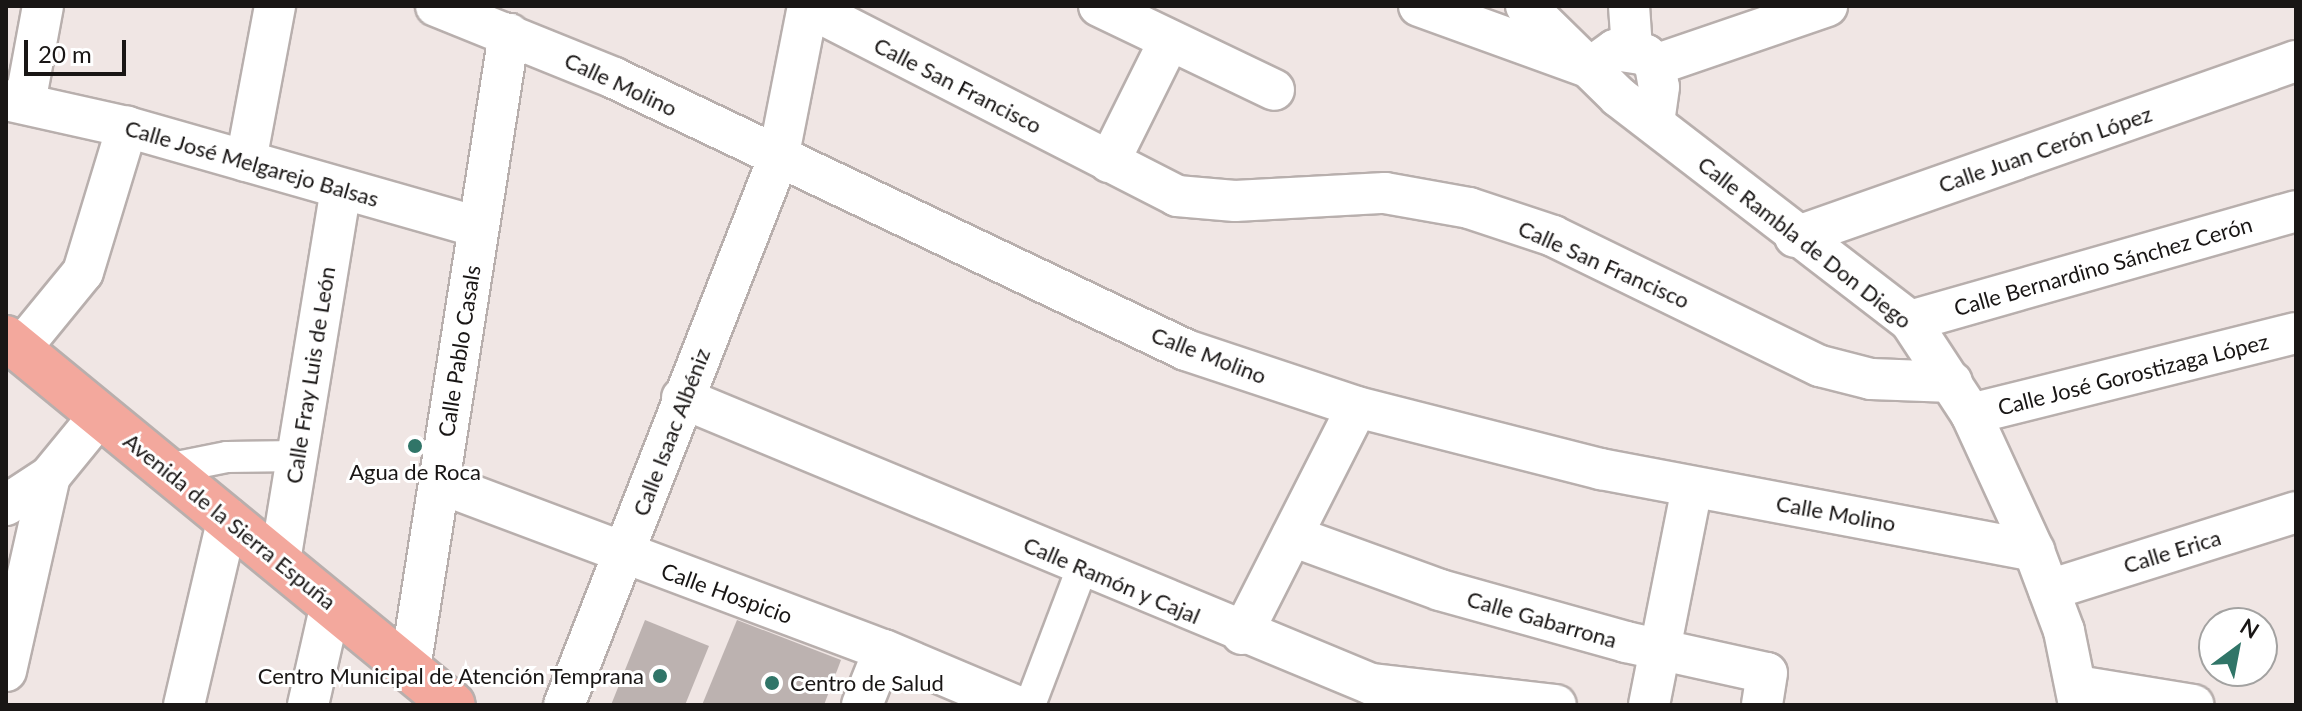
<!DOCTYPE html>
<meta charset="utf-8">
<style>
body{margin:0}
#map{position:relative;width:2302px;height:711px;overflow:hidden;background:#f0e6e4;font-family:Lato,sans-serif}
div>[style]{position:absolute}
.building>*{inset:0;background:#bcb2b0}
.roads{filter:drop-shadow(2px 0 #b8afad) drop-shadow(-2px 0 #b8afad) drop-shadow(0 2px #b8afad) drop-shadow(0 -2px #b8afad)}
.pedestrian>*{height:30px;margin:-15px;padding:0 15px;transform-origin:15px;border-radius:15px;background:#fff}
.minor>*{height:40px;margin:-20px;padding:0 20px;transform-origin:20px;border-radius:20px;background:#fff}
.primary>*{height:44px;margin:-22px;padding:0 22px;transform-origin:22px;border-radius:22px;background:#f3a89d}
.dots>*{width:22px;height:22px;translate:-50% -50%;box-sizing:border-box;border:4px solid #fff;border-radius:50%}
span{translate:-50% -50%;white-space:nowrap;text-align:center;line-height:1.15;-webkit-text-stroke:6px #fff;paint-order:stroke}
.street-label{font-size:22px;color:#191615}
.poi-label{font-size:22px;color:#191615}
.right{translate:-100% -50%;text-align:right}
.left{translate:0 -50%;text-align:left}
.frame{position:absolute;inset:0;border:8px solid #191615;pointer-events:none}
.north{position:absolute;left:2198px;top:607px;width:80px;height:80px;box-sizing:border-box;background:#fff;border:2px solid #a3a2a1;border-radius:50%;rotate:32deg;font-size:22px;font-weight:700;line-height:32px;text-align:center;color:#191615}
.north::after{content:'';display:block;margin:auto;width:28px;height:36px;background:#307568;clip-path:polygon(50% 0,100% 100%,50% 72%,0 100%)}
.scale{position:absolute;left:24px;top:40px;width:102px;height:36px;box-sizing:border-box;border:4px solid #191615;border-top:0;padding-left:10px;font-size:24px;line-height:28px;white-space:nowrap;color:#191615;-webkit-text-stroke:6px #fff;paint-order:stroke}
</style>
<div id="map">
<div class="building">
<div style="clip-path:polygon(645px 620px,709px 646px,685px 705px,611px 705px)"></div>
<div style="clip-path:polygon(737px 620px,841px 660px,824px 705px,702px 705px)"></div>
</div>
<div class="roads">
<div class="pedestrian">
<div style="left:167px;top:469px;width:61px;rotate:-11.3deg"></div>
<div style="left:227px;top:457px;width:70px;rotate:-0.8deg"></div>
<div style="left:1030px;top:705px;width:147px;rotate:-69.2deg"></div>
</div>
<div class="minor">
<div style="left:436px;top:6px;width:192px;rotate:22deg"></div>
<div style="left:614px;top:78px;width:633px;rotate:25.43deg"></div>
<div style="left:1186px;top:350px;width:180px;rotate:18.4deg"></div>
<div style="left:1357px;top:407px;width:252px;rotate:14.3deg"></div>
<div style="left:1601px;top:469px;width:441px;rotate:10.7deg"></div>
<div style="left:1099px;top:6px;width:194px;rotate:25.6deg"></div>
<div style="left:1419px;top:6px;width:182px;rotate:19.9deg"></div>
<div style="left:1590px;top:68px;width:31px;rotate:-36deg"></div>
<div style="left:1615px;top:50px;width:31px;rotate:9deg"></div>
<div style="left:1646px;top:55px;width:13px;rotate:48deg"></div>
<div style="left:1655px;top:65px;width:22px;rotate:80deg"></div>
<div style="left:1659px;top:87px;width:35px;rotate:98deg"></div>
<div style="left:1526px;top:6px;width:130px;rotate:44.4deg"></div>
<div style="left:1619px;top:97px;width:367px;rotate:37.6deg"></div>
<div style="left:1910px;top:321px;width:111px;rotate:56.7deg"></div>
<div style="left:1971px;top:414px;width:151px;rotate:65.3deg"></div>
<div style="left:2034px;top:551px;width:85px;rotate:69.4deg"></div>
<div style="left:2064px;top:631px;width:76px;rotate:78.5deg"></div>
<div style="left:1629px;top:6px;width:43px;rotate:86deg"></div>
<div style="left:808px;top:7px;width:415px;rotate:27.1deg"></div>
<div style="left:1177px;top:196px;width:58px;rotate:4.9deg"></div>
<div style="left:1235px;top:201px;width:150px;rotate:-3.1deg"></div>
<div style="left:1385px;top:193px;width:85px;rotate:10.1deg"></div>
<div style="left:1469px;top:208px;width:89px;rotate:18.4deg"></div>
<div style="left:1553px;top:236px;width:297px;rotate:26deg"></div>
<div style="left:1820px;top:366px;width:53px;rotate:14.3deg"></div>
<div style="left:1871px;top:379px;width:81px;rotate:2.1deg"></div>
<div style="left:1655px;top:65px;width:182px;rotate:-18.9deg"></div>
<div style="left:6px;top:100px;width:124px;rotate:12.6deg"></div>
<div style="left:127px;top:127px;width:365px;rotate:15.9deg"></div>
<div style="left:25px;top:103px;width:99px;rotate:-79.5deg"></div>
<div style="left:246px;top:161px;width:158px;rotate:-79.4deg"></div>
<div style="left:1109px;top:162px;width:135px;rotate:-63.6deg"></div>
<div style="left:1795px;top:237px;width:531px;rotate:-19.36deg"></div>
<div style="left:1910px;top:321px;width:401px;rotate:-15.9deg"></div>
<div style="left:20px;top:349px;width:99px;rotate:-50.7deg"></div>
<div style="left:83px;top:272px;width:152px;rotate:-73.1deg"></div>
<div style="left:682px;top:398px;width:746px;rotate:22.54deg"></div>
<div style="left:1371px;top:684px;width:186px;rotate:6.5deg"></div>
<div style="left:1971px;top:414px;width:335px;rotate:-14deg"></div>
<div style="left:439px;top:483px;width:475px;rotate:20.6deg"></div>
<div style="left:884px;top:650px;width:141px;rotate:22.9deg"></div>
<div style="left:6px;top:505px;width:53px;rotate:-33.4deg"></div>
<div style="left:50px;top:476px;width:79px;rotate:-50.7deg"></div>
<div style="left:1292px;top:536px;width:158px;rotate:20deg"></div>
<div style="left:1440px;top:590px;width:193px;rotate:15.6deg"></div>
<div style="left:1626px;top:642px;width:144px;rotate:12.4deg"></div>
<div style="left:1767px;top:673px;width:32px;rotate:99deg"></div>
<div style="left:280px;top:561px;width:377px;rotate:-80.7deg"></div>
<div style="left:2049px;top:590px;width:259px;rotate:-17.5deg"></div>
<div style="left:1242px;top:634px;width:254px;rotate:-63.1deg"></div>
<div style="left:410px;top:669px;width:643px;rotate:-81.14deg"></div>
<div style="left:6px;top:671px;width:200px;rotate:-77.3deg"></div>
<div style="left:2077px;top:686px;width:118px;rotate:9.3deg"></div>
<div style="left:184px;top:705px;width:192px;rotate:-76.8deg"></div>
<div style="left:308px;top:705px;width:104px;rotate:-77.2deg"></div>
<div style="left:564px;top:705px;width:586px;rotate:-68.6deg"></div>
<div style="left:778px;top:159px;width:156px;rotate:-78.9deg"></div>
<div style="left:862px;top:705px;width:59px;rotate:-68.2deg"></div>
<div style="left:1649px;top:705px;width:221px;rotate:-78.8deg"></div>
</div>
<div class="primary">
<div style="left:6px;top:338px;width:578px;rotate:39.39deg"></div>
</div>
</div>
<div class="dots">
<div style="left:415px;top:446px;background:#307568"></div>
<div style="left:660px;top:676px;background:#307568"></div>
<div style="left:772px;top:683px;background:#307568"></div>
</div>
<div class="street-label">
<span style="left:621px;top:84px;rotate:25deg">Calle Molino</span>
<span style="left:958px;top:85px;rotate:27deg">Calle San Francisco</span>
<span style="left:2045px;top:149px;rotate:-19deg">Calle Juan Cerón López</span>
<span style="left:252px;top:163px;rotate:16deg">Calle José Melgarejo Balsas</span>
<span style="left:1805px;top:242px;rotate:38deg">Calle Rambla de Don Diego</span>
<span style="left:1604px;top:264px;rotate:24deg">Calle San Francisco</span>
<span style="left:2103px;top:266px;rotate:-16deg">Calle Bernardino Sánchez Cerón</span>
<span style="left:459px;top:351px;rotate:-81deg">Calle Pablo Casals</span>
<span style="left:1209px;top:355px;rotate:21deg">Calle Molino</span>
<span style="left:2133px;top:374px;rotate:-14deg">Calle José Gorostizaga López</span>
<span style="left:310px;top:375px;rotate:-81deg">Calle Fray Luis de León</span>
<span style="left:671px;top:432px;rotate:-69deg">Calle Isaac Albéniz</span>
<span style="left:1836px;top:513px;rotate:10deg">Calle Molino</span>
<span style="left:230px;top:521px;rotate:39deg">Avenida de la Sierra Espuña</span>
<span style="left:2172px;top:551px;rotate:-17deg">Calle Erica</span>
<span style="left:1112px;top:580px;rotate:23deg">Calle Ramón y Cajal</span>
<span style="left:727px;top:593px;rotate:20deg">Calle Hospicio</span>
<span style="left:1542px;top:619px;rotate:16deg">Calle Gabarrona</span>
</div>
<div class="poi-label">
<span style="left:415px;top:472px">Agua de Roca</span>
<span class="right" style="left:644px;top:676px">Centro Municipal de Atención Temprana</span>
<span class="left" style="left:790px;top:683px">Centro de Salud</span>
</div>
<div class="frame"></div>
<div class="north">N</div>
<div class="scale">20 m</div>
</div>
